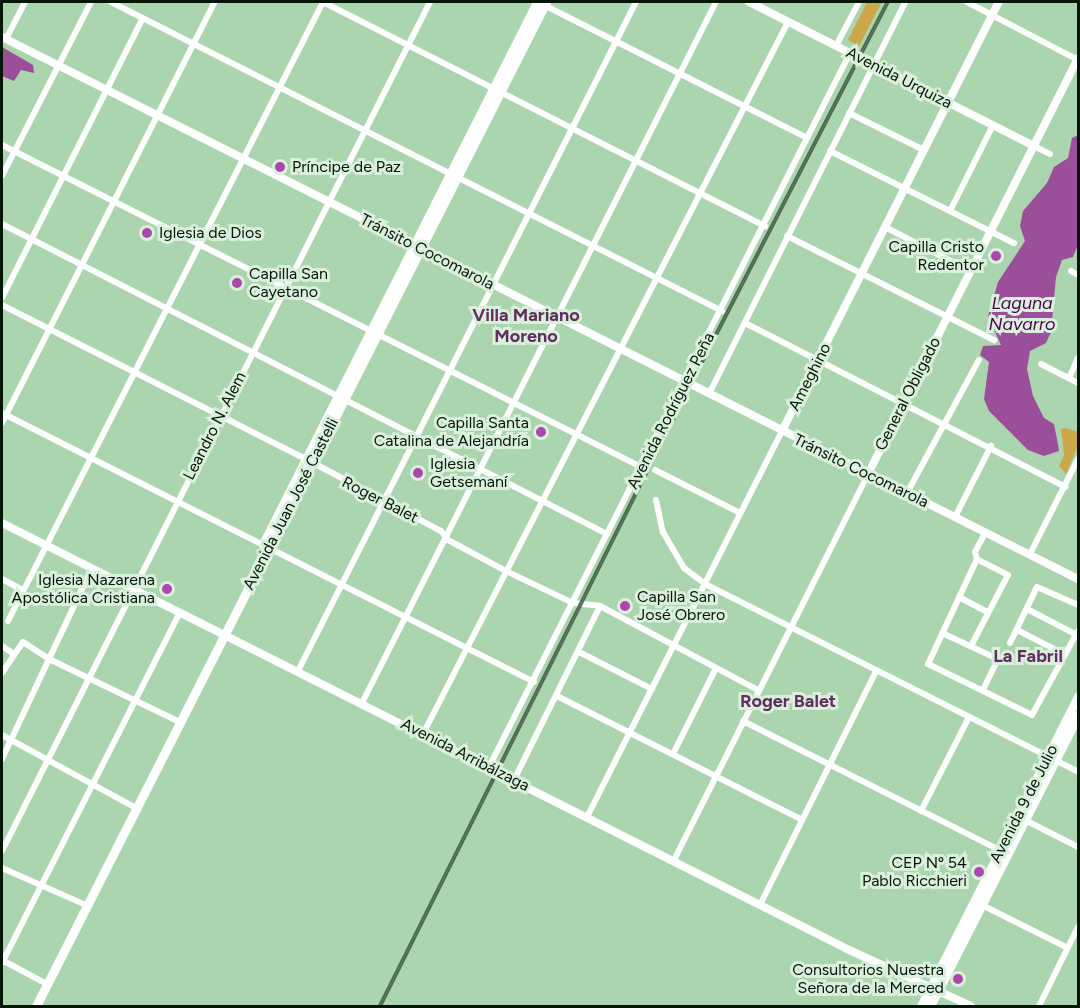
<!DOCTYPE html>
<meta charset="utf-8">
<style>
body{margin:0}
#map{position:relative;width:1080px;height:1008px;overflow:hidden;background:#aad5ae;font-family:Figtree,sans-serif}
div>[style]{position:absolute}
.green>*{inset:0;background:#cca84b}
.water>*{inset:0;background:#9b4f9b}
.street>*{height:6px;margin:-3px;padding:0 3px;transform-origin:3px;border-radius:3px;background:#fff}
.secondary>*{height:8px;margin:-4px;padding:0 4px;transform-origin:4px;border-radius:4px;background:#fff}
.primary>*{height:9px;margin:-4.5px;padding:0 4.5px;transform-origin:4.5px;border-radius:4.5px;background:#fff}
.rail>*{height:4px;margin-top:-2px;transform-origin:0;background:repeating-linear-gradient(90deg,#daefdc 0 4.5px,#4d6950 0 9px);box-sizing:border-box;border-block:2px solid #4d6950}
.dots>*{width:16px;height:16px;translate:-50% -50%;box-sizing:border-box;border:3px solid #daefdc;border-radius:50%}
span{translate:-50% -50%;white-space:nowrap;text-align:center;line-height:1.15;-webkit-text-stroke:6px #daefdc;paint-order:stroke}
.street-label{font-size:16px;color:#061608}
.poi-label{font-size:16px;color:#061608}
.left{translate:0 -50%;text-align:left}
.right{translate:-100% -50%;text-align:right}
.water-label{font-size:18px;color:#4e0050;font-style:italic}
.neighbourhood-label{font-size:18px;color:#602f60;font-weight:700}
.frame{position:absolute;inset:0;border:3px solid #061608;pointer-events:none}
</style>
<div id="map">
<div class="green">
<div style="clip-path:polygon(867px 2px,882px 2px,859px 46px,848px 40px)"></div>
<div style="clip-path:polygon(1066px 428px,1078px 432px,1078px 446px,1066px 474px,1059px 466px,1064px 455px,1061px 429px)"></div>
</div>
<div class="water">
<div style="clip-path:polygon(2px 47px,33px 65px,34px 73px,21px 70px,14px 81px,2px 76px)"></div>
<div style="clip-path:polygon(1078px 135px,1078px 245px,1073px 257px,1062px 260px,1056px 277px,1051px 332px,1046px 343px,1030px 351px,1027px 369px,1033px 396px,1044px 418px,1054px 424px,1058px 444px,1059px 451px,1044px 456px,1028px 450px,989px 411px,984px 399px,989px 362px,980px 355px,983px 346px,1001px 345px,988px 316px,998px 282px,1025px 241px,1020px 226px,1023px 211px,1047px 183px,1054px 167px,1068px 158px,1072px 138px)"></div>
</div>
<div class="street">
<div style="left:111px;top:2px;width:685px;rotate:26.83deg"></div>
<div style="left:323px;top:2px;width:496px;rotate:26.9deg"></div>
<div style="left:967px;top:2px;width:125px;rotate:27.6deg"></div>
<div style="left:542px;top:4px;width:297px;rotate:26.8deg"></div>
<div style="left:6px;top:39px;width:42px;rotate:-62.8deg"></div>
<div style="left:836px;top:46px;width:50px;rotate:-62.4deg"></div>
<div style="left:849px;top:113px;width:84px;rotate:26.3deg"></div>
<div style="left:2px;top:145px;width:716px;rotate:26.74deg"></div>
<div style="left:1034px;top:146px;width:18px;rotate:27deg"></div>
<div style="left:830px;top:151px;width:206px;rotate:26.6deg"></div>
<div style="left:2px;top:176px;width:195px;rotate:-62.9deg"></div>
<div style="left:950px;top:211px;width:96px;rotate:-63.4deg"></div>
<div style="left:2px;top:224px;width:680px;rotate:27.13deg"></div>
<div style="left:885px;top:227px;width:96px;rotate:27.4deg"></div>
<div style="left:787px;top:236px;width:232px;rotate:26.7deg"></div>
<div style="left:1071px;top:271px;width:8px;rotate:30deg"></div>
<div style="left:2px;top:298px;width:313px;rotate:-63.3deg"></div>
<div style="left:2px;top:305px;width:341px;rotate:26.9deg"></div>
<div style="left:306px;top:459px;width:153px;rotate:28.1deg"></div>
<div style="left:441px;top:531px;width:11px;rotate:52deg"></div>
<div style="left:448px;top:540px;width:66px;rotate:28.1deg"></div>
<div style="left:506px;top:571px;width:74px;rotate:25.5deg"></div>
<div style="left:573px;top:603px;width:27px;rotate:6deg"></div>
<div style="left:600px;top:606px;width:179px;rotate:28deg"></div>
<div style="left:745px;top:323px;width:360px;rotate:27.1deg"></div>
<div style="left:1041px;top:364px;width:42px;rotate:27.2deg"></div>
<div style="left:1069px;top:378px;width:22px;rotate:-66deg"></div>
<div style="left:709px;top:394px;width:438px;rotate:-63.4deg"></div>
<div style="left:2px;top:413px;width:596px;rotate:26.82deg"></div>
<div style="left:2px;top:423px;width:472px;rotate:-63.2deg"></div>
<div style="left:655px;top:470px;width:95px;rotate:26.8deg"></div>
<div style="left:907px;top:493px;width:151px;rotate:-61.6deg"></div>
<div style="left:656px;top:500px;width:33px;rotate:78deg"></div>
<div style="left:663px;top:532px;width:42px;rotate:59.7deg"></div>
<div style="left:684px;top:568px;width:26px;rotate:37deg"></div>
<div style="left:705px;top:584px;width:418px;rotate:26.7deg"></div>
<div style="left:955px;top:517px;width:80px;rotate:-63.1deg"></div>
<div style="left:985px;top:533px;width:21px;rotate:118deg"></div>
<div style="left:975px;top:552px;width:7px;rotate:74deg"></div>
<div style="left:977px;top:559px;width:116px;rotate:115deg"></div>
<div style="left:928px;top:664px;width:116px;rotate:26.1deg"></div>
<div style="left:1032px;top:715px;width:96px;rotate:-61.3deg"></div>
<div style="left:1030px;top:554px;width:106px;rotate:-63.2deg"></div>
<div style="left:2px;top:579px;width:24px;rotate:28deg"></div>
<div style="left:959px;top:597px;width:32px;rotate:28deg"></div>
<div style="left:1027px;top:609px;width:54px;rotate:27.5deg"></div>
<div style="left:8px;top:621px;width:695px;rotate:-63.03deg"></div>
<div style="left:1017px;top:630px;width:53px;rotate:27.1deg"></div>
<div style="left:942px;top:633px;width:62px;rotate:24.9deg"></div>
<div style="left:998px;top:659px;width:34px;rotate:116deg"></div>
<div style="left:1010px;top:643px;width:62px;rotate:-64.3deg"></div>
<div style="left:1037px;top:587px;width:45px;rotate:23.7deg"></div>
<div style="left:2px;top:646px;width:14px;rotate:34deg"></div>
<div style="left:971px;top:646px;width:80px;rotate:-62.5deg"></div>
<div style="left:1008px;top:575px;width:35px;rotate:-153deg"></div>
<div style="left:579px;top:652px;width:82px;rotate:26.9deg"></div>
<div style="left:298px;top:671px;width:750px;rotate:-63.2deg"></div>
<div style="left:2px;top:673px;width:37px;rotate:-56deg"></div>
<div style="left:23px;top:642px;width:33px;rotate:33deg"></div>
<div style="left:51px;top:660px;width:143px;rotate:25.7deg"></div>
<div style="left:557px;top:696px;width:272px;rotate:26.8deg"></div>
<div style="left:362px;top:703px;width:785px;rotate:-63.21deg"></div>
<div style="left:743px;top:721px;width:289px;rotate:26.7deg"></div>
<div style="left:423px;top:734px;width:800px;rotate:-62.86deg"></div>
<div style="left:2px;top:735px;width:153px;rotate:28.6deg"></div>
<div style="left:673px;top:754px;width:96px;rotate:-63.4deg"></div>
<div style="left:2px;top:759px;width:209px;rotate:-64.8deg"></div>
<div style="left:489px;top:767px;width:800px;rotate:-63.18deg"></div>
<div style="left:514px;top:780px;width:194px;rotate:-63.7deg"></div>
<div style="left:921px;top:811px;width:106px;rotate:-62.9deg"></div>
<div style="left:587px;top:817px;width:432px;rotate:-63.2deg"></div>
<div style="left:1023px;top:819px;width:62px;rotate:27deg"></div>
<div style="left:2px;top:851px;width:951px;rotate:-63.25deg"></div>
<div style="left:674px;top:860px;width:432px;rotate:-63.3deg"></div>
<div style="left:2px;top:868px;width:92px;rotate:23.8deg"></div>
<div style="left:980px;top:904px;width:98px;rotate:26.6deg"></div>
<div style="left:760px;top:905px;width:261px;rotate:-63.6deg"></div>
<div style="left:2px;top:960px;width:51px;rotate:28.1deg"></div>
<div style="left:2px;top:963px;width:391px;rotate:-63.1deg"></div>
<div style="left:1039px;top:1006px;width:88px;rotate:-63.7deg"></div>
</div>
<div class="secondary">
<div style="left:749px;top:2px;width:319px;rotate:26.8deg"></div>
<div style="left:2px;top:37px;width:1205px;rotate:26.74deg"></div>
<div style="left:782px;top:431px;width:481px;rotate:-63.2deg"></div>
<div style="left:868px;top:474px;width:466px;rotate:-63.2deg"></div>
<div style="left:2px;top:523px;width:946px;rotate:26.75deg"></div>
<div style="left:847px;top:949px;width:136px;rotate:24.7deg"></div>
</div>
<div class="primary">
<div style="left:263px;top:544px;width:607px;rotate:-63.18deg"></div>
<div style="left:36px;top:1006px;width:1126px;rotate:-63.07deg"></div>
<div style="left:921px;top:1006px;width:347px;rotate:-63.1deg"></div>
<div style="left:930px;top:1006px;width:326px;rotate:-63deg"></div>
</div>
<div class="rail">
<div style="left:380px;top:1006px;width:694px;rotate:-63.47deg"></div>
<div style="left:690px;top:385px;width:431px;rotate:-62.7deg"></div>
</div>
<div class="dots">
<div style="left:280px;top:167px;background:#ac47ad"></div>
<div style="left:147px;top:233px;background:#ac47ad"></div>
<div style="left:996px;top:256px;background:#ac47ad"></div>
<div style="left:237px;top:283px;background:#ac47ad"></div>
<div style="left:541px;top:432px;background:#ac47ad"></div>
<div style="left:418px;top:473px;background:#ac47ad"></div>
<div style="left:167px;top:589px;background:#ac47ad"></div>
<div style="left:625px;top:606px;background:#ac47ad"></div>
<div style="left:979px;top:872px;background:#ac47ad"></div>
<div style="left:958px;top:979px;background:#ac47ad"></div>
</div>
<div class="street-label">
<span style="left:899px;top:78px;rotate:27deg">Avenida Urquiza</span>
<span style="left:427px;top:252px;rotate:27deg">Tránsito Cocomarola</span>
<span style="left:810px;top:377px;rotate:-63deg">Ameghino</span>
<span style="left:908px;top:394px;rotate:-63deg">General Obligado</span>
<span style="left:671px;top:411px;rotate:-63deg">Avenida Rodríguez Peña</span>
<span style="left:215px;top:426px;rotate:-63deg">Leandro N. Alem</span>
<span style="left:861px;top:471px;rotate:26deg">Tránsito Cocomarola</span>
<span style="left:380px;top:500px;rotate:27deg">Roger Balet</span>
<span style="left:291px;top:504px;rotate:-63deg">Avenida Juan José Castelli</span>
<span style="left:465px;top:755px;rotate:27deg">Avenida Arribálzaga</span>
<span style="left:1024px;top:804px;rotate:-63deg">Avenida 9 de Julio</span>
</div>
<div class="poi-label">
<span class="left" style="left:292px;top:167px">Príncipe de Paz</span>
<span class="left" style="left:159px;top:233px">Iglesia de Dios</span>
<span class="right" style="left:984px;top:256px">Capilla Cristo<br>Redentor</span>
<span class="left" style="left:249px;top:283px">Capilla San<br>Cayetano</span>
<span class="right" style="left:529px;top:432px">Capilla Santa<br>Catalina de Alejandría</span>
<span class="left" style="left:430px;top:473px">Iglesia<br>Getsemaní</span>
<span class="right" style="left:155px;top:589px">Iglesia Nazarena<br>Apostólica Cristiana</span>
<span class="left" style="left:637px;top:606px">Capilla San<br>José Obrero</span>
<span class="right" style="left:967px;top:872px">CEP Nº 54<br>Pablo Ricchieri</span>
<span class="right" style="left:944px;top:979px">Consultorios Nuestra<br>Señora de la Merced</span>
</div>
<div class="water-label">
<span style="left:1022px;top:314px">Laguna<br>Navarro</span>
</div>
<div class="neighbourhood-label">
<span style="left:526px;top:326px">Villa Mariano<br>Moreno</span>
<span style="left:1028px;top:656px">La Fabril</span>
<span style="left:788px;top:701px">Roger Balet</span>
</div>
<div class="frame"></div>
</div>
